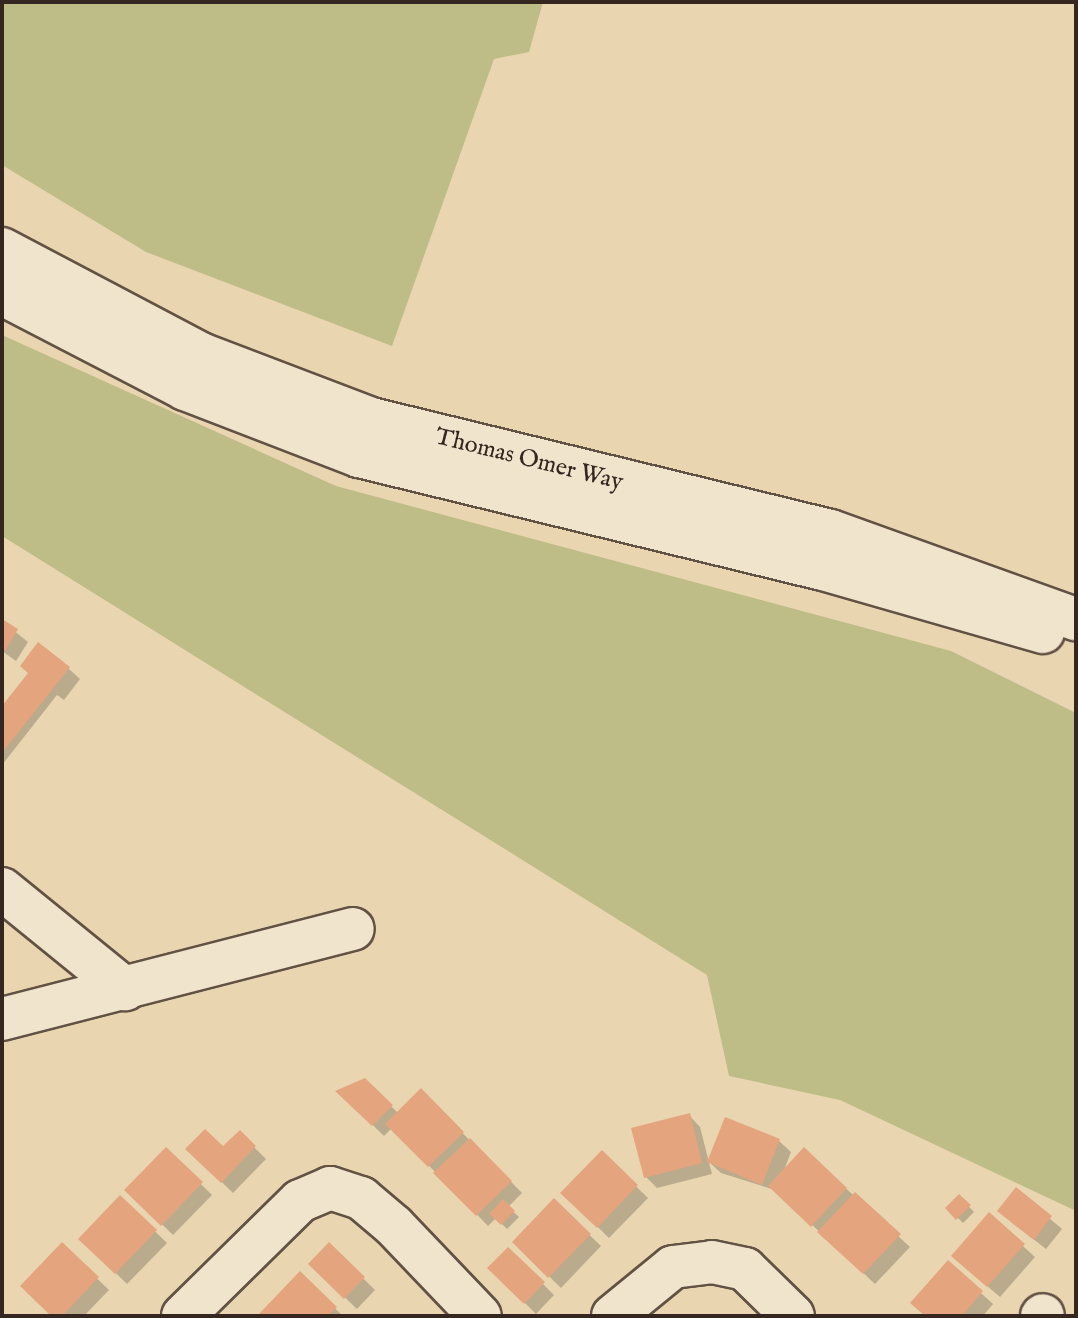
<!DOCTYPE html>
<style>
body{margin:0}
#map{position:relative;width:1078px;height:1318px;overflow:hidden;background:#e9d6b1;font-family:"IM FELL English",serif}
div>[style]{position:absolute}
.green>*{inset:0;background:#bebc87}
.shadow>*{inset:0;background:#0003}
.building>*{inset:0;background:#e3a47e}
.roads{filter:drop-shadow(2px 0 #625244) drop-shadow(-2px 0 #625244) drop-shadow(0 2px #625244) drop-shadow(0 -2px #625244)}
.minor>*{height:42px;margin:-21px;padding:0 21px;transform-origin:21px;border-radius:21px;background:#f1e4cc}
span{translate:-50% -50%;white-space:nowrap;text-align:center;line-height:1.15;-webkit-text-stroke:6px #f1e4cc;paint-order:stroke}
.street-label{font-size:24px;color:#352620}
.frame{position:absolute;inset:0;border:4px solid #352620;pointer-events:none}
</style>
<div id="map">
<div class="green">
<div style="clip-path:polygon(2px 2px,543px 2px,529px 52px,494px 59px,392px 346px,146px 252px,2px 165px)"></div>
<div style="clip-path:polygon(2px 335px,336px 486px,951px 651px,1076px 713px,1076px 1211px,840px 1100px,729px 1076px,707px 975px,2px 536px)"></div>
</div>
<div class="shadow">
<div style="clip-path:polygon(2px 621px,28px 642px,16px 661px,2px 651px)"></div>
<div style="clip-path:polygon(68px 668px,80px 679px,64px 700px,57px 695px,2px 765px,2px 710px)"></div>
<div style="clip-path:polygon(364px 1080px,398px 1113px,421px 1091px,522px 1193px,508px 1207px,519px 1217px,507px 1229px,496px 1218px,488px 1226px,392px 1128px,384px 1136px,339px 1092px)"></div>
<div style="clip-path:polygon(689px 1115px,700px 1127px,712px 1174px,657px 1188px,646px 1177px)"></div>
<div style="clip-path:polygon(726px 1120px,779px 1141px,791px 1152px,783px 1173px,804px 1150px,910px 1247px,875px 1284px,775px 1190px,721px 1173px,709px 1162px)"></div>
<div style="clip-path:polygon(240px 1133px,266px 1159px,233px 1193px,188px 1149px,223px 1149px)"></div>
<div style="clip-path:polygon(166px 1150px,212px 1195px,173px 1235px,127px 1190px)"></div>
<div style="clip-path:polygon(602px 1153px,648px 1198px,609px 1238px,563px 1193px)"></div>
<div style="clip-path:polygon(1016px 1190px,1062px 1229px,1046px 1249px,1011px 1222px)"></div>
<div style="clip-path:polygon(959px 1196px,974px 1212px,963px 1223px,948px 1208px)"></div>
<div style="clip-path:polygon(120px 1197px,167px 1243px,127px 1284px,81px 1239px)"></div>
<div style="clip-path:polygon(554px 1201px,601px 1246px,561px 1288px,514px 1242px)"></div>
<div style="clip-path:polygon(989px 1215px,1035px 1257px,1000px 1297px,965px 1267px)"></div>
<div style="clip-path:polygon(62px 1245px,109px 1290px,84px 1316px,53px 1316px)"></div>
<div style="clip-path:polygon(329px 1245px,375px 1290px,357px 1309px,310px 1264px)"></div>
<div style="clip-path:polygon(508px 1249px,554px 1295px,536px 1314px,490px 1268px)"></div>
<div style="clip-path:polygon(948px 1263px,993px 1304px,983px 1316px,926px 1316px)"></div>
<div style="clip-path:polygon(300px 1274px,343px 1316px,262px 1316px)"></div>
</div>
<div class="building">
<div style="clip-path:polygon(2px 619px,18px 629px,5px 651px,2px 649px)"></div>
<div style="clip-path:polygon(38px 642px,70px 667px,2px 753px,2px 706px,28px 673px,20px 666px)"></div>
<div style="clip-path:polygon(365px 1078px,393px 1105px,372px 1126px,335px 1091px)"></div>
<div style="clip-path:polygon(421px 1088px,464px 1132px,428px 1167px,385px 1124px)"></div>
<div style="clip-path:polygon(690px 1113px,702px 1163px,644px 1178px,631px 1128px)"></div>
<div style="clip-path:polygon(725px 1117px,780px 1139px,762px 1185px,707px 1162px)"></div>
<div style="clip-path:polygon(205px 1129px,223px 1146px,240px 1130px,256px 1146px,221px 1183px,185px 1149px)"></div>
<div style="clip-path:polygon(470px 1138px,512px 1181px,476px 1216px,433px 1173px)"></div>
<div style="clip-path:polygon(166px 1147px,203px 1182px,161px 1226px,124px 1190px)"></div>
<div style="clip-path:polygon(804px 1147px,847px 1188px,811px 1227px,768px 1186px)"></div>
<div style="clip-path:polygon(602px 1150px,638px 1185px,597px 1228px,560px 1193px)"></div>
<div style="clip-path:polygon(1016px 1187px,1052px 1216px,1034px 1240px,997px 1211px)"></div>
<div style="clip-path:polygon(855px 1192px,901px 1234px,863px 1274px,817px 1232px)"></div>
<div style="clip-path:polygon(959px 1194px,971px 1205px,956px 1220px,945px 1208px)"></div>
<div style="clip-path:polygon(120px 1195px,157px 1230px,115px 1274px,78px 1239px)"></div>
<div style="clip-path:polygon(554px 1198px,591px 1234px,548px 1278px,512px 1242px)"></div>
<div style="clip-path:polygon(503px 1199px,515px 1211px,501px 1225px,489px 1214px)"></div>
<div style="clip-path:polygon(989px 1212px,1025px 1244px,987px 1287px,951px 1256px)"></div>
<div style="clip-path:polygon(62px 1242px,99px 1277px,62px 1316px,51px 1316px,20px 1286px)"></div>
<div style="clip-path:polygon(329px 1242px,365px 1277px,344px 1299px,308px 1264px)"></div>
<div style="clip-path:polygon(508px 1247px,545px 1282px,524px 1304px,487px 1268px)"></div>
<div style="clip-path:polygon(948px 1260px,983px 1291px,962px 1316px,925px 1316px,910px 1303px)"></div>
<div style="clip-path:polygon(300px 1271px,337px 1307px,328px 1316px,257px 1316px)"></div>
</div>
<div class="roads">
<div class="minor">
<div style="left:2px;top:249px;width:225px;rotate:27.8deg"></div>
<div style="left:201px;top:354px;width:182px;rotate:20.9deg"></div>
<div style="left:371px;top:419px;width:473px;rotate:13.7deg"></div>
<div style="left:831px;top:531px;width:260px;rotate:19.8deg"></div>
<div style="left:2px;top:294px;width:206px;rotate:27.4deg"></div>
<div style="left:185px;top:389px;width:186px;rotate:21.1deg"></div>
<div style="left:359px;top:456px;width:474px;rotate:13.7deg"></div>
<div style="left:820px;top:568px;width:232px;rotate:16deg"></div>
<div style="left:2px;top:889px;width:159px;rotate:39.1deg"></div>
<div style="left:2px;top:1019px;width:362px;rotate:-14.4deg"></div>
<div style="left:183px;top:1316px;width:164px;rotate:-44.5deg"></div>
<div style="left:300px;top:1201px;width:33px;rotate:-23deg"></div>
<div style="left:330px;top:1188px;width:33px;rotate:18deg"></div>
<div style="left:361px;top:1198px;width:43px;rotate:40.3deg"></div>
<div style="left:394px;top:1226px;width:124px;rotate:46.3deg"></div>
<div style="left:613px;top:1316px;width:77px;rotate:-39.2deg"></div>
<div style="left:673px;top:1267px;width:39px;rotate:-7deg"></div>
<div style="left:712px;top:1262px;width:34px;rotate:12deg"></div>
<div style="left:745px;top:1269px;width:67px;rotate:44.4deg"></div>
<div style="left:1042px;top:1316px;width:1px;rotate:-45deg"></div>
</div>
</div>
<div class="street-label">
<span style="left:529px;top:460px;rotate:14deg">Thomas Omer Way</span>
</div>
<div class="frame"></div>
</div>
